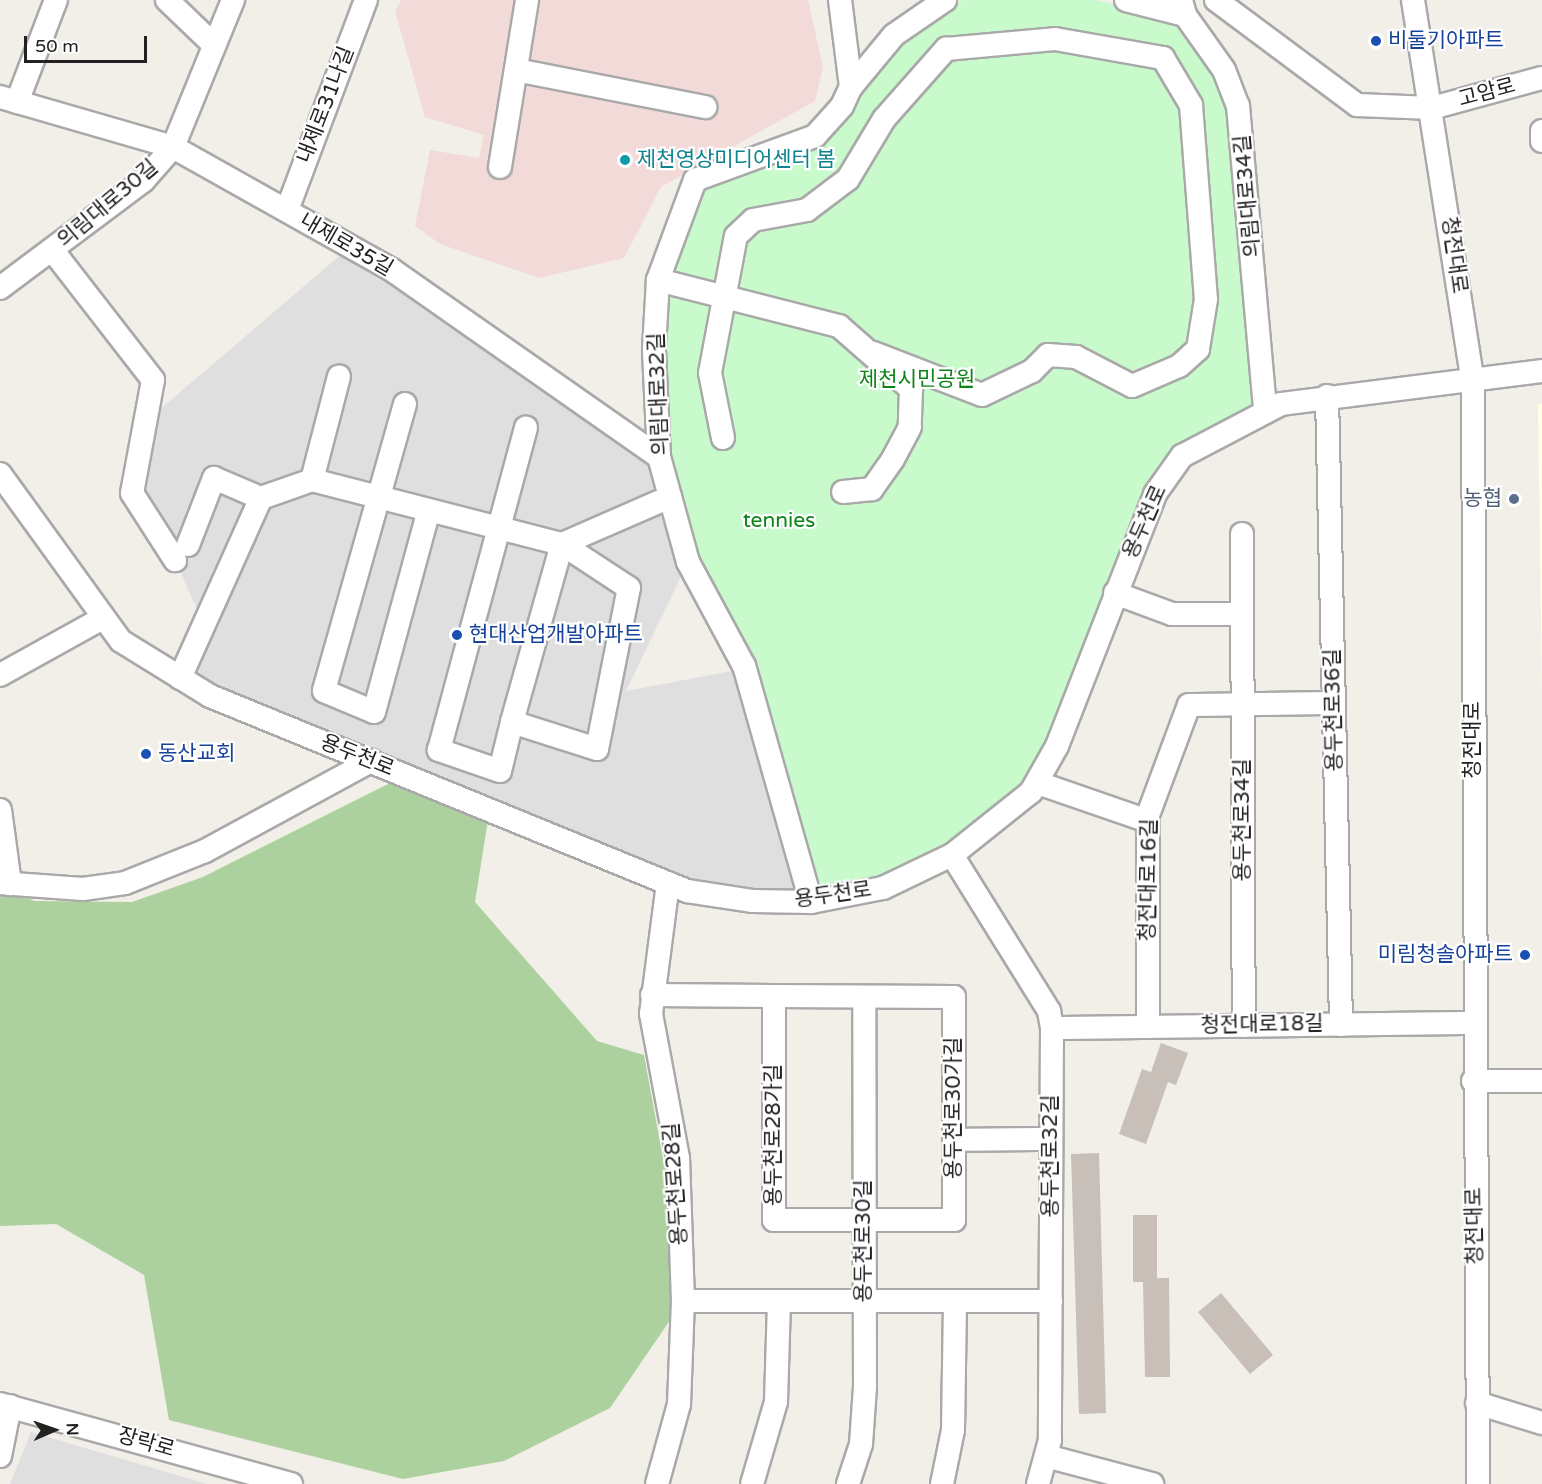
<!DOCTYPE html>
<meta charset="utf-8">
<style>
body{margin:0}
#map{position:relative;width:1542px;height:1484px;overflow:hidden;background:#f2efe9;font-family:"Varela Round","Noto Sans KR",sans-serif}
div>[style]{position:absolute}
.residential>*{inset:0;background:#e0dfdf}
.commercial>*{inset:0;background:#f2dad9}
.education>*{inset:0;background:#ffffe5}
.forest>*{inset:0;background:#add19e}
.park>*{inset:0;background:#c8facc}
.building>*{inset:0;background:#c7bfb8}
.roads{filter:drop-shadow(2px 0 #a9a9a9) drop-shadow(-2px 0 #a9a9a9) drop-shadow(0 2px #a9a9a9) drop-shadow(0 -2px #a9a9a9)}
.minor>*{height:22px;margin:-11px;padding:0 11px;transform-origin:11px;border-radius:11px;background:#fff}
.dots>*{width:16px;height:16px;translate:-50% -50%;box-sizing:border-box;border:3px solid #fff;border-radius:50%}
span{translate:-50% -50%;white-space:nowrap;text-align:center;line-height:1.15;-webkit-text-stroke:4.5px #fff;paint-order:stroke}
.transit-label{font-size:21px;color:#164399}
.left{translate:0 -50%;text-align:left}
.right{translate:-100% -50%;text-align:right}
.street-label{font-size:21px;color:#222}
.culture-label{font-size:21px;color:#0d838f}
.park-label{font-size:21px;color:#0c8416}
.service-label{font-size:21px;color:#4e5e75}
.north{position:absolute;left:24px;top:1400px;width:60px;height:60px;-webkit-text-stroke:4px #fff;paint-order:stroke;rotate:88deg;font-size:16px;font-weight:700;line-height:24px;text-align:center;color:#222}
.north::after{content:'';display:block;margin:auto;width:21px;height:27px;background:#222;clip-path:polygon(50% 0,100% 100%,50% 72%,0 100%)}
.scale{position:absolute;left:24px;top:36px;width:123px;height:27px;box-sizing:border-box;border:3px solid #222;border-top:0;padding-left:8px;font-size:18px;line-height:21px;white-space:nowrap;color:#222;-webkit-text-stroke:4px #fff;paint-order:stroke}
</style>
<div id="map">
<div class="residential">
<div style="clip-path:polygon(351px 246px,659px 457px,688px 562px,626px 691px,737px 670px,804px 895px,668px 883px,180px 678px,210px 638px,175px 560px,133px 493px,145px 422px)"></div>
<div style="clip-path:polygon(31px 1432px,207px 1484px,10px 1484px)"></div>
</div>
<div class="commercial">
<div style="clip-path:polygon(401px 0,808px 0,823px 67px,815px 101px,661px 187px,624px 258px,539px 278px,440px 244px,415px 226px,430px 150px,479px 158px,484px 135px,425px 117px,395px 11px)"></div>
</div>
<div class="education">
<div style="clip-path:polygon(1542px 404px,1542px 694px,1538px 405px)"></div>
</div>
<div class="forest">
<div style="clip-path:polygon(392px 782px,488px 820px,475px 902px,597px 1041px,644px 1055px,668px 1186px,677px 1310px,610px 1408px,504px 1461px,403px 1479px,169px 1420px,144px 1275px,56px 1224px,0 1226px,0 883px,34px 901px,132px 902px,203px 877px)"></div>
</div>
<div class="park">
<div style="clip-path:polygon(963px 0,1095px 0,1183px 22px,1192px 33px,1232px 108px,1258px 404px,1177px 454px,1053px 742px,1026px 789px,948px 850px,881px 880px,813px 895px,773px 748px,688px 562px,659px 457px,664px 280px,703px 184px,822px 138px,920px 21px)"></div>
</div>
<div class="building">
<div style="clip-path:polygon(1161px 1043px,1188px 1053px,1176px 1085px,1168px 1082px,1146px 1144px,1119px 1134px,1142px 1069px,1151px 1072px)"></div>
<div style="clip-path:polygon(1099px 1153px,1106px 1413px,1079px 1414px,1071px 1154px)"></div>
<div style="clip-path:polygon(1133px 1215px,1157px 1215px,1157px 1278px,1169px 1278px,1170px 1377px,1145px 1377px,1143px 1282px,1133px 1282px)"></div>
<div style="clip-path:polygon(1221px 1293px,1273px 1355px,1250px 1374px,1198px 1312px)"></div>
</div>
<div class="roads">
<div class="minor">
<div style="left:167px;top:0;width:65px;rotate:43.8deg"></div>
<div style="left:1126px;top:0;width:61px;rotate:14.3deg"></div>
<div style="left:1181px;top:0;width:16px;rotate:75deg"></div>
<div style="left:1185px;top:15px;width:67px;rotate:54.7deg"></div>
<div style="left:1224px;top:70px;width:39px;rotate:69deg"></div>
<div style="left:1238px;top:106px;width:303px;rotate:84.9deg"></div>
<div style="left:1216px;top:0;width:176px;rotate:36.7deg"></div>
<div style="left:1357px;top:105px;width:75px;rotate:2.3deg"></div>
<div style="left:1432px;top:108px;width:114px;rotate:-15.3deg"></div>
<div style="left:1413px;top:0;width:389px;rotate:81.1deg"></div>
<div style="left:1473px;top:384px;width:1100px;rotate:89.74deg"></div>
<div style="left:516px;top:70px;width:193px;rotate:11.1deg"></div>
<div style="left:851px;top:87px;width:67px;rotate:-50.4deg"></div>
<div style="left:894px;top:35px;width:62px;rotate:-34.5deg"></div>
<div style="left:0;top:97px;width:180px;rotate:16.1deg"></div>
<div style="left:173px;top:147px;width:251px;rotate:29.3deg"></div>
<div style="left:392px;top:270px;width:326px;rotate:35deg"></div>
<div style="left:17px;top:102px;width:109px;rotate:-69.1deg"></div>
<div style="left:1542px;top:131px;width:10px;rotate:90deg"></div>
<div style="left:500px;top:167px;width:169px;rotate:-80.8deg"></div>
<div style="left:287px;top:210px;width:224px;rotate:-69.4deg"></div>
<div style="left:53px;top:251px;width:163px;rotate:52.2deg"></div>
<div style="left:153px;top:380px;width:115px;rotate:100.5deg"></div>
<div style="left:132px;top:493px;width:80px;rotate:57.3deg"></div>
<div style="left:658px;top:280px;width:187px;rotate:14.3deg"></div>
<div style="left:839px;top:326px;width:96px;rotate:41.2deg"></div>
<div style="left:911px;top:389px;width:38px;rotate:92deg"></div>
<div style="left:910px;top:427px;width:36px;rotate:118deg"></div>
<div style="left:893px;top:459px;width:37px;rotate:125deg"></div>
<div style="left:872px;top:489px;width:29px;rotate:174deg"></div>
<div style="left:0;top:288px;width:179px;rotate:-36.8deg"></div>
<div style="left:143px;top:181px;width:45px;rotate:-48.6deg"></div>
<div style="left:173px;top:147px;width:159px;rotate:-67.8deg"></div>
<div style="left:1327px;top:396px;width:629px;rotate:88.72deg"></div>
<div style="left:405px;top:404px;width:298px;rotate:105.8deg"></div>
<div style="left:324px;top:691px;width:54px;rotate:22.8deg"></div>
<div style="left:374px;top:712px;width:209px;rotate:-74.8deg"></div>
<div style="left:723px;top:438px;width:66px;rotate:-101.3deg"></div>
<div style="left:710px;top:373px;width:139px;rotate:-79.3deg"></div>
<div style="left:736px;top:236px;width:23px;rotate:-43deg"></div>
<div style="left:753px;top:220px;width:55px;rotate:-10.5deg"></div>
<div style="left:807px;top:210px;width:51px;rotate:-37.1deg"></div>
<div style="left:848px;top:179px;width:70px;rotate:-59deg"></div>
<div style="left:884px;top:119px;width:94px;rotate:-48.5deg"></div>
<div style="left:946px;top:49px;width:109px;rotate:-5.2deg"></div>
<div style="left:1055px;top:39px;width:110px;rotate:10deg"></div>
<div style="left:1163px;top:58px;width:55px;rotate:59.2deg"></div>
<div style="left:1191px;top:105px;width:195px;rotate:85.6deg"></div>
<div style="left:1206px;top:299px;width:51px;rotate:99.1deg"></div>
<div style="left:1198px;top:349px;width:25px;rotate:138deg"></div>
<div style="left:1179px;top:366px;width:51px;rotate:156.9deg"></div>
<div style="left:1132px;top:386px;width:63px;rotate:-152.6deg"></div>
<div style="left:1076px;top:357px;width:28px;rotate:-176deg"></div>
<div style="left:1048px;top:355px;width:23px;rotate:135deg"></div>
<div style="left:1032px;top:371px;width:55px;rotate:154.4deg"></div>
<div style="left:982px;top:395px;width:117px;rotate:-158.9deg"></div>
<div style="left:0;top:474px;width:206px;rotate:54.1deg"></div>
<div style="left:121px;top:641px;width:105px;rotate:31.7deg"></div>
<div style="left:210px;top:696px;width:515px;rotate:22.23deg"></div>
<div style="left:687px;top:891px;width:67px;rotate:8.6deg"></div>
<div style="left:753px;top:901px;width:58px;rotate:1deg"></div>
<div style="left:811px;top:902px;width:73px;rotate:-11deg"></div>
<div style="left:883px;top:888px;width:76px;rotate:-25.6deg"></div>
<div style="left:952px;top:855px;width:101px;rotate:-38.6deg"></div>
<div style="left:1031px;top:792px;width:53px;rotate:-60.5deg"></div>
<div style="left:1057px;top:746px;width:270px;rotate:-68.7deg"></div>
<div style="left:1155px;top:494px;width:47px;rotate:-54.6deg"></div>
<div style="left:1182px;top:456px;width:112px;rotate:-27.7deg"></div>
<div style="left:1281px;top:404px;width:263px;rotate:-7.2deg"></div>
<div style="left:312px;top:480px;width:107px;rotate:-75.4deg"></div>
<div style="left:1242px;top:534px;width:492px;rotate:89.8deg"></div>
<div style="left:188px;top:545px;width:72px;rotate:-68.8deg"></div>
<div style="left:214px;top:478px;width:51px;rotate:23.1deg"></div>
<div style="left:1115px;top:593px;width:61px;rotate:20.2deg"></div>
<div style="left:1172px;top:614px;width:70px"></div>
<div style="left:0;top:675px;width:115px;rotate:-29deg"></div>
<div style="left:180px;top:678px;width:197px;rotate:-65.8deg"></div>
<div style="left:261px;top:498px;width:54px;rotate:-19.4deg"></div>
<div style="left:312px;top:480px;width:258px;rotate:14.4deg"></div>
<div style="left:562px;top:544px;width:185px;rotate:105.7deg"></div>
<div style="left:512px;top:722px;width:89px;rotate:17.6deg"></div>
<div style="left:597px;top:749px;width:164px;rotate:-78.8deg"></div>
<div style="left:629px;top:588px;width:80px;rotate:-146.7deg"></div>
<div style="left:562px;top:544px;width:118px;rotate:-23.5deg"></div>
<div style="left:512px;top:722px;width:50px;rotate:103.8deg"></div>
<div style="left:500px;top:771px;width:65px;rotate:-161deg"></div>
<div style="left:439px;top:750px;width:334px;rotate:-74.9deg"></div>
<div style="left:1038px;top:783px;width:116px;rotate:19.1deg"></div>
<div style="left:0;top:810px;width:75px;rotate:82.3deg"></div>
<div style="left:952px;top:855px;width:184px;rotate:58.1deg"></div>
<div style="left:1049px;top:1011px;width:17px;rotate:80deg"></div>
<div style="left:1052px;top:1028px;width:412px;rotate:90.3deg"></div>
<div style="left:1050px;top:1440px;width:46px;rotate:105.3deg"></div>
<div style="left:0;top:883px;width:83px;rotate:4.1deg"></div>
<div style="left:83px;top:889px;width:42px;rotate:-8.1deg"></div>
<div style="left:125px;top:883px;width:86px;rotate:-21.8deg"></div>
<div style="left:205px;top:851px;width:189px;rotate:-28.5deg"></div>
<div style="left:811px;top:902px;width:245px;rotate:-105.8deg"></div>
<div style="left:744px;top:666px;width:118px;rotate:-118.3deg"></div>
<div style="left:688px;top:562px;width:109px;rotate:-105.4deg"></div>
<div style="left:659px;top:457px;width:108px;rotate:-92.7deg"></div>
<div style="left:654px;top:349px;width:69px;rotate:-86.7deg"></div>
<div style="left:658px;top:280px;width:107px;rotate:-69.7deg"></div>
<div style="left:695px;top:180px;width:128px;rotate:-20.1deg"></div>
<div style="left:815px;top:136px;width:40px;rotate:-48deg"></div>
<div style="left:842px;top:106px;width:21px;rotate:-65deg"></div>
<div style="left:851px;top:87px;width:88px;rotate:-97.2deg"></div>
<div style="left:652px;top:995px;width:122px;rotate:0.5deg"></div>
<div style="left:774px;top:996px;width:180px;rotate:0.3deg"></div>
<div style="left:954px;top:997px;width:223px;rotate:90deg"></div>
<div style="left:954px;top:1220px;width:180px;rotate:180deg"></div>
<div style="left:774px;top:1220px;width:224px;rotate:-90deg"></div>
<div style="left:1148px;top:1027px;width:212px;rotate:-90deg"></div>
<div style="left:1148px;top:815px;width:117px;rotate:-69.6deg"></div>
<div style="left:1189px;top:705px;width:145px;rotate:-0.8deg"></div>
<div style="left:1052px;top:1028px;width:421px;rotate:-0.7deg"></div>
<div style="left:1473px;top:1081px;width:69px"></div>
<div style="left:954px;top:1140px;width:97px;rotate:-0.6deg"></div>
<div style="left:683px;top:1301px;width:368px"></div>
<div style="left:1477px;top:1403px;width:68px;rotate:17.1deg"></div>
<div style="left:0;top:1404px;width:302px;rotate:15.4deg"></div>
<div style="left:0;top:1456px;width:51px;rotate:-78.7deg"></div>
<div style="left:1046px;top:1456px;width:110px;rotate:14.8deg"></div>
<div style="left:657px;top:1484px;width:83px;rotate:-74.6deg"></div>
<div style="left:679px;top:1404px;width:103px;rotate:-87.8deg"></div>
<div style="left:683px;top:1301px;width:143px;rotate:-92deg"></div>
<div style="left:678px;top:1158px;width:147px;rotate:-100.6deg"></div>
<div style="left:651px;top:1014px;width:132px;rotate:-82.6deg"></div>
<div style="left:752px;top:1484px;width:85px;rotate:-73.7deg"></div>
<div style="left:776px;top:1402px;width:101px;rotate:-88.3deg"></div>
<div style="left:848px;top:1484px;width:42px;rotate:-72deg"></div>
<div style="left:861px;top:1444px;width:57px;rotate:-86deg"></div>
<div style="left:865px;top:1387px;width:390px;rotate:-90.1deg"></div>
<div style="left:942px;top:1484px;width:55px;rotate:-78.5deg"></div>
<div style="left:953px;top:1430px;width:129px;rotate:-89.1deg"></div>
</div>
</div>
<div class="dots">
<div style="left:1376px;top:41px;background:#1a4fb4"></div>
<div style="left:625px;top:160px;background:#0f9aa8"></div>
<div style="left:1514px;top:499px;background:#5c6f8a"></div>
<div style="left:457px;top:635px;background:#1a4fb4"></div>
<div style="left:146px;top:754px;background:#1a4fb4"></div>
<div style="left:1525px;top:955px;background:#1a4fb4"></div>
</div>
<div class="transit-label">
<span class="left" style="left:1388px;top:41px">비둘기아파트</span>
<span class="left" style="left:469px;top:635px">현대산업개발아파트</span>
<span class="left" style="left:158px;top:754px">동산교회</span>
<span class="right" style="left:1513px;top:955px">미림청솔아파트</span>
</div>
<div class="street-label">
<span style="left:1487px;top:93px;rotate:-15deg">고암로</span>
<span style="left:326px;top:105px;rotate:-69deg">내제로31나길</span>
<span style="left:1248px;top:196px;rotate:-95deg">의림대로34길</span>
<span style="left:108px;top:204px;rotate:-40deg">의림대로30길</span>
<span style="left:346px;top:245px;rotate:30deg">내제로35길</span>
<span style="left:1454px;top:255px;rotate:82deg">청전대로</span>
<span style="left:659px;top:394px;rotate:-92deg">의림대로32길</span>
<span style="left:1145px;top:522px;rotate:-66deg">용두천로</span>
<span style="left:1334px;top:710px;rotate:-91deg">용두천로36길</span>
<span style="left:1473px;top:740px;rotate:-90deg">청전대로</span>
<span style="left:357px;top:756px;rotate:22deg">용두천로</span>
<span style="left:1243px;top:820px;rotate:-90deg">용두천로34길</span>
<span style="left:1149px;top:880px;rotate:-89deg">청전대로16길</span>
<span style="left:833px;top:895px;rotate:-8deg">용두천로</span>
<span style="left:1262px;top:1025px;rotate:-1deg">청전대로18길</span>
<span style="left:954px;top:1108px;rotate:-90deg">용두천로30가길</span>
<span style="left:774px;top:1135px;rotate:-90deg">용두천로28가길</span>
<span style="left:1051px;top:1156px;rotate:-90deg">용두천로32길</span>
<span style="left:676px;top:1184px;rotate:-94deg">용두천로28길</span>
<span style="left:1475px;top:1226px;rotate:-91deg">청전대로</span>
<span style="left:864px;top:1241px;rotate:-90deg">용두천로30길</span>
<span style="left:146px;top:1443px;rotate:16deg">장락로</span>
</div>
<div class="culture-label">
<span class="left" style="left:637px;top:160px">제천영상미디어센터 봄</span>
</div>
<div class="park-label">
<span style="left:917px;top:380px">제천시민공원</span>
<span style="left:779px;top:521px">tennies</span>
</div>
<div class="service-label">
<span class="right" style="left:1502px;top:499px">농협</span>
</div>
<div class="north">N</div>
<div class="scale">50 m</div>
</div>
